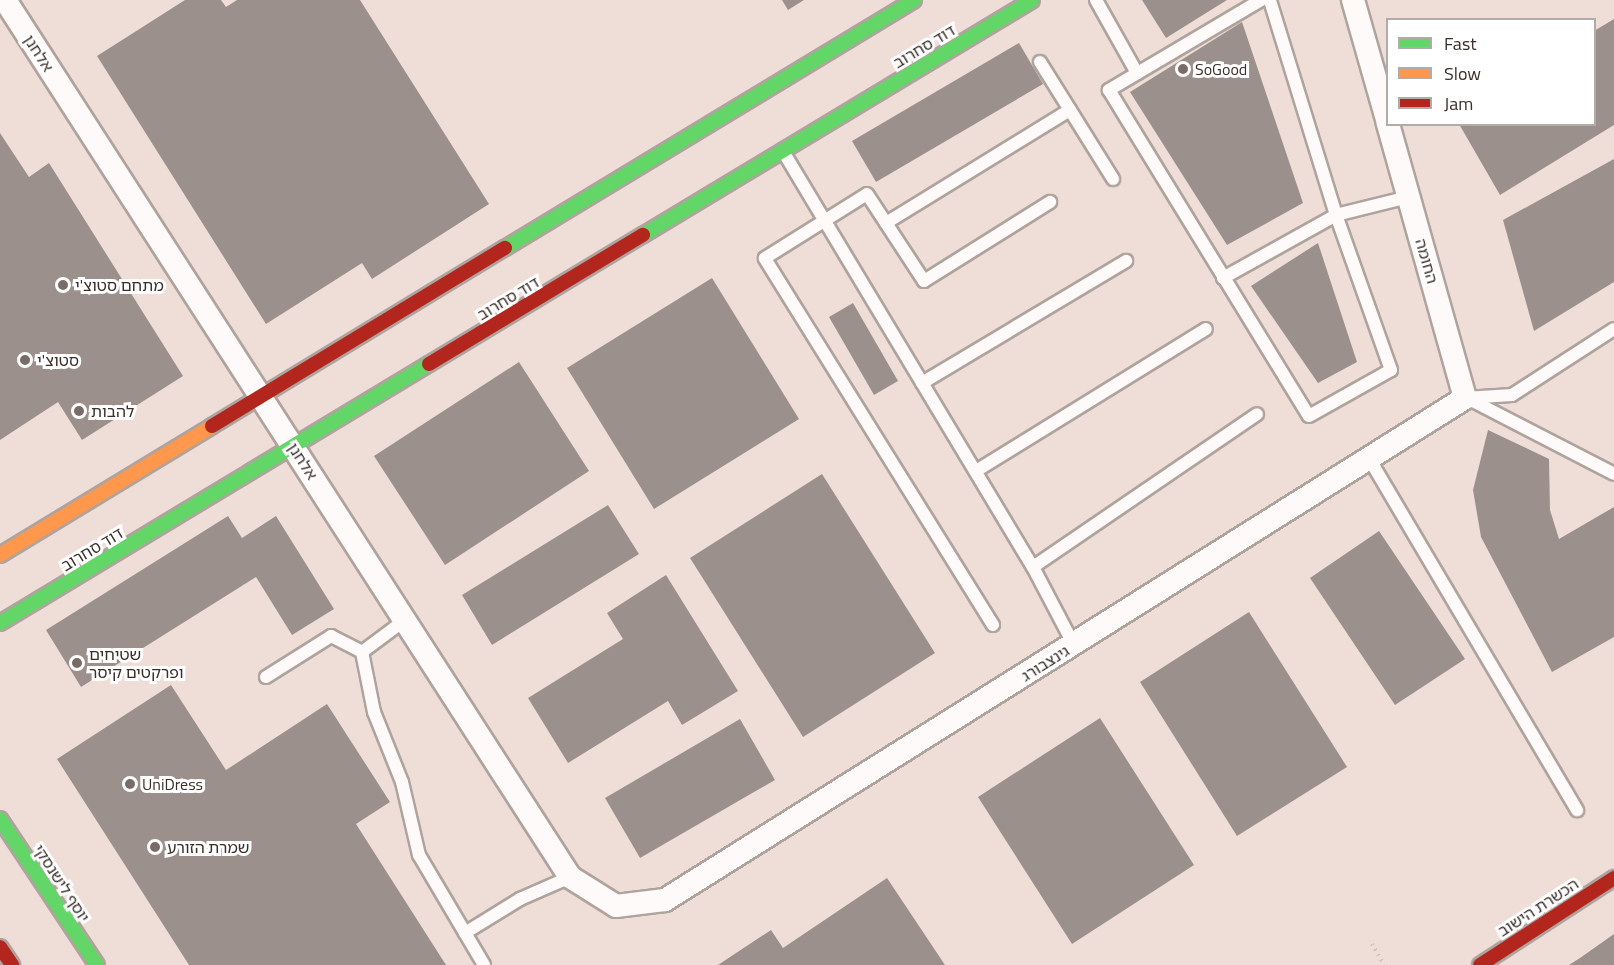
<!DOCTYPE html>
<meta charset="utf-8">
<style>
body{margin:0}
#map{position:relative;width:1614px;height:965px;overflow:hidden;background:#efded8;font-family:"Titillium Web","Noto Sans Hebrew",sans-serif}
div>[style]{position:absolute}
.building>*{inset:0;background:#9c908c}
.path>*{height:4px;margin-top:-2px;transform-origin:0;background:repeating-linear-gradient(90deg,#cac3c1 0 1.5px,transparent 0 6px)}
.roads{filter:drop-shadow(2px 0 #afa39e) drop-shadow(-2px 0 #afa39e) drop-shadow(0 2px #afa39e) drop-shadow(0 -2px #afa39e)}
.lane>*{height:12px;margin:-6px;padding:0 6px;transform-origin:6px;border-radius:6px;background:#fdfaf9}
.street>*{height:22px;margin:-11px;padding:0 11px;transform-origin:11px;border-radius:11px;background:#fdfaf9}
.fast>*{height:14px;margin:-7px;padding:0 7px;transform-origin:7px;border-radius:7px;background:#63d668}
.slow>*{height:14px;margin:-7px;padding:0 7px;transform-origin:7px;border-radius:7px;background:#ff974d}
.jam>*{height:14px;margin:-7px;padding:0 7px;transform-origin:7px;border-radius:7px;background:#b3261e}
.dots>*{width:16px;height:16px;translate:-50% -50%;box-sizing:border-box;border:3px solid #fff;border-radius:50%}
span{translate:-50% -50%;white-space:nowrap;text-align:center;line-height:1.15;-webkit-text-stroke:6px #fff;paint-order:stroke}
.street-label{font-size:16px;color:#3a2f2b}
.poi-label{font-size:16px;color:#3a2f2b}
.left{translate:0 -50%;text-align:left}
.legend{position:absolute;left:1386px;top:18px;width:210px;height:108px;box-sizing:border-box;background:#fff;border:2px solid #b0acaa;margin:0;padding:8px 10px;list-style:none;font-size:18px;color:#3a2f2b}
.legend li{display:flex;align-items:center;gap:12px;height:30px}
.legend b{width:30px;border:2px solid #b0acaa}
</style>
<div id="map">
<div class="building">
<div style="clip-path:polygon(185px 0,221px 0,226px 7px,237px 0,360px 0,489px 204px,372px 279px,362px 263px,266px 324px,97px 56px)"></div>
<div style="clip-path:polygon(782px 0,804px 0,788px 10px)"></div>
<div style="clip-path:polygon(1142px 0,1227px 0,1166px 38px)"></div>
<div style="clip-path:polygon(1614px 19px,1614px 125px,1500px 195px,1459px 124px,1594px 124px,1594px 31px)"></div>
<div style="clip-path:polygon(1242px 22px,1303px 203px,1227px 245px,1130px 92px)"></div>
<div style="clip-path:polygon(1019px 43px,1043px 84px,876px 182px,852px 141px)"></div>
<div style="clip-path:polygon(0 133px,29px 177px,49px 163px,183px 376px,82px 440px,58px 402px,0 440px)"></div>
<div style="clip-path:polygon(1614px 159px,1614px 282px,1534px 331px,1503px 220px)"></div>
<div style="clip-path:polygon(1318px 243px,1357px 362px,1318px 383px,1251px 286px)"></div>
<div style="clip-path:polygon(712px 278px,799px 419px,654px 509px,567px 368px)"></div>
<div style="clip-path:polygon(853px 303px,898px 381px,874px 395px,829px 317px)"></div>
<div style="clip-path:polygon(519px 362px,589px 471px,445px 565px,374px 456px)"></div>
<div style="clip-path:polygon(1488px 430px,1549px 459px,1550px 510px,1559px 539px,1614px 507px,1614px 637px,1552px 672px,1481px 537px,1473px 490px)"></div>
<div style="clip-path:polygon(822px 474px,935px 653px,803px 737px,690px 558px)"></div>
<div style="clip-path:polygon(608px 505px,639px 554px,492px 645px,462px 595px)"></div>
<div style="clip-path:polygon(228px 516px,242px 538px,276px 516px,334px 609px,292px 635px,256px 577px,81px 687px,46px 630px)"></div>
<div style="clip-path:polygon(1379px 531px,1465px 659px,1395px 705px,1310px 578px)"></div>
<div style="clip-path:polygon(666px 575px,738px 691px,682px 725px,668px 701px,568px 763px,528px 698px,623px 639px,607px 613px)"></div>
<div style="clip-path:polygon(1249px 612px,1347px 767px,1237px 836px,1140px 682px)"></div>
<div style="clip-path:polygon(171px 685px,226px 770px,327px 704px,390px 802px,356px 824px,446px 965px,189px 965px,57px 759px)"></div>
<div style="clip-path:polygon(1100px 718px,1194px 865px,1072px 944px,978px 797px)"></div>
<div style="clip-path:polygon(740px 719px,775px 780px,640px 858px,605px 798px)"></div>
<div style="clip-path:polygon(887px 878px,945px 965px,718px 965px,771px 930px,783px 948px)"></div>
<div style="clip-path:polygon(1614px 934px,1614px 965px,1569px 965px,1580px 958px)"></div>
</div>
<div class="path">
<div style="left:1372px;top:944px;width:24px;rotate:60deg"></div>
</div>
<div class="roads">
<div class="lane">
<div style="left:1096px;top:0;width:84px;rotate:60.7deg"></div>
<div style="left:1261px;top:0;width:177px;rotate:149.4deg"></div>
<div style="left:1109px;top:90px;width:382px;rotate:58.5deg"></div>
<div style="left:1309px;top:416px;width:94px;rotate:-29.3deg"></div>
<div style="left:1391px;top:370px;width:164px;rotate:-109.5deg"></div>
<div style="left:1336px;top:215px;width:225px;rotate:-107.1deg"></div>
<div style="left:1040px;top:62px;width:138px;rotate:58deg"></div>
<div style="left:784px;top:153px;width:483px;rotate:59deg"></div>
<div style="left:1033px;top:567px;width:88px;rotate:62.3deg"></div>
<div style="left:886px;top:223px;width:216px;rotate:-31.6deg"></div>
<div style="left:1223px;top:278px;width:129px;rotate:-29.1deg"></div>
<div style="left:1336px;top:215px;width:75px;rotate:-13.9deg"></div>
<div style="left:922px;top:383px;width:238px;rotate:-30.9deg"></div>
<div style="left:1465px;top:398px;width:47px;rotate:-3.7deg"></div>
<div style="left:1512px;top:395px;width:121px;rotate:-32.9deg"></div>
<div style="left:1467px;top:398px;width:165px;rotate:27.3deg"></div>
<div style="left:1370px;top:460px;width:407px;rotate:59.4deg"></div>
<div style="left:976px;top:471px;width:270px;rotate:-31.7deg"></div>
<div style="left:1033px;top:567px;width:271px;rotate:-34.3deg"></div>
<div style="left:993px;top:625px;width:432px;rotate:-121.9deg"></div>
<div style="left:765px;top:258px;width:120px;rotate:-32.1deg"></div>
<div style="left:867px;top:194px;width:104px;rotate:56.8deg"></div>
<div style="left:924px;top:281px;width:149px;rotate:-32.1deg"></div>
<div style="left:362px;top:652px;width:61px;rotate:78.7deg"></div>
<div style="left:374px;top:712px;width:75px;rotate:68.2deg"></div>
<div style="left:402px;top:782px;width:75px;rotate:76.9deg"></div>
<div style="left:419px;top:855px;width:128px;rotate:59.4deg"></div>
<div style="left:362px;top:652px;width:54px;rotate:-36.7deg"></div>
<div style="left:266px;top:677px;width:77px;rotate:-32.2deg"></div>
<div style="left:331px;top:636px;width:35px;rotate:27deg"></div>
<div style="left:465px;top:933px;width:65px;rotate:-31.7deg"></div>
<div style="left:520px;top:899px;width:55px;rotate:-23.7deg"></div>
</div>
<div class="street">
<div style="left:5px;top:0;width:1043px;rotate:57.21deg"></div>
<div style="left:570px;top:877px;width:54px;rotate:32.2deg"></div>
<div style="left:616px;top:906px;width:49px;rotate:-7deg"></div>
<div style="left:665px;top:900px;width:944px;rotate:-32.11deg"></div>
<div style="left:1465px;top:398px;width:285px;rotate:-105.7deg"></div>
<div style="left:1353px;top:0;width:128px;rotate:74.1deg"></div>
</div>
<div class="fast">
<div style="left:643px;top:235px;width:454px;rotate:-31.1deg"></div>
<div style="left:505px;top:248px;width:478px;rotate:-31.2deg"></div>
<div style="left:0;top:623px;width:501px;rotate:-31.12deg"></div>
<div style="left:0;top:819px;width:175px;rotate:56.4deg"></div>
</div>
<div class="slow">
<div style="left:0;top:555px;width:248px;rotate:-31.3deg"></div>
</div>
<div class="jam">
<div style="left:429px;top:364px;width:250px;rotate:-31.1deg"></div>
<div style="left:212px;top:426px;width:343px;rotate:-31.3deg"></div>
<div style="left:0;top:947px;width:22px;rotate:56deg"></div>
<div style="left:1480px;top:965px;width:160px;rotate:-33deg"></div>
</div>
</div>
<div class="dots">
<div style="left:1183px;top:69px;background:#796c68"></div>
<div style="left:63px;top:285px;background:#796c68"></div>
<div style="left:25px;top:360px;background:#796c68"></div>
<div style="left:79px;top:411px;background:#796c68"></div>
<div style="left:77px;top:663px;background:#796c68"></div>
<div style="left:130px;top:784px;background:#796c68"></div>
<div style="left:155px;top:847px;background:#796c68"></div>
</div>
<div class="street-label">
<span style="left:924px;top:46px;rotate:-31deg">דוד סחרוב</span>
<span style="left:39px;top:53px;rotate:57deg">אלחנן</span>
<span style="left:1427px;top:261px;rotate:74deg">החומה</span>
<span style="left:508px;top:298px;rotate:-31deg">דוד סחרוב</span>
<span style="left:303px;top:461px;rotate:57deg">אלחנן</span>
<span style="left:92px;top:549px;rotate:-31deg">דוד סחרוב</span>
<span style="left:1045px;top:663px;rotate:-32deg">גינצבורג</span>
<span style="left:62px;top:883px;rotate:57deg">יוסף לישנסקי</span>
<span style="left:1538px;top:907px;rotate:-33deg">הכשרת הישוב</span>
</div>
<div class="poi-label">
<span class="left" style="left:1195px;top:69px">SoGood</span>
<span class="left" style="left:75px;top:285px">מתחם סטוצ'י</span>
<span class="left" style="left:37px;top:360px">סטוצ'י</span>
<span class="left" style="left:91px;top:411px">להבות</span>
<span class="left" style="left:89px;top:663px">שטיחים<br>ופרקטים קיסר</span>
<span class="left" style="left:142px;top:784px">UniDress</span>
<span class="left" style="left:167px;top:847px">שמרת הזורע</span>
</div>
<ul class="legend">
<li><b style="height:8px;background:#63d668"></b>Fast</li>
<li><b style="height:8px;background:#ff974d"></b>Slow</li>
<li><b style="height:8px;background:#b3261e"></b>Jam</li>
</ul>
</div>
